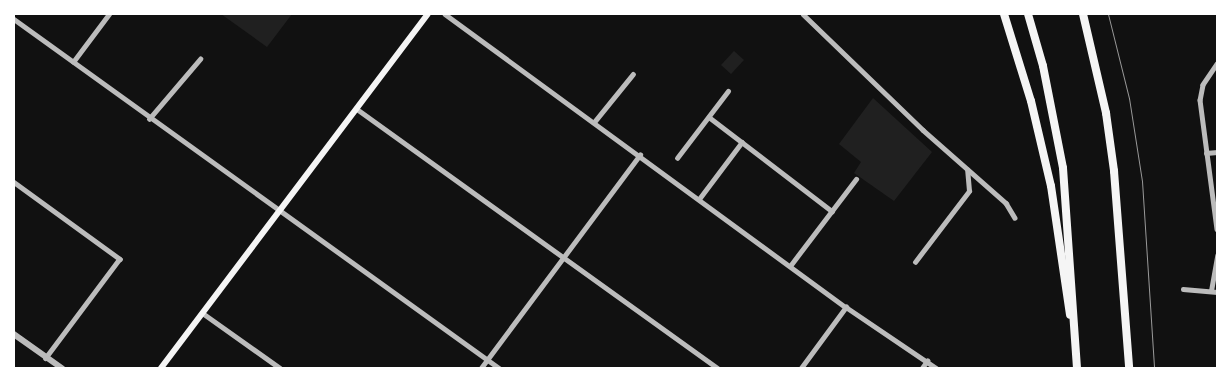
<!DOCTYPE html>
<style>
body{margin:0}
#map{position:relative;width:1231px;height:382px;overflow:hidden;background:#111;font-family:"Space Grotesk",sans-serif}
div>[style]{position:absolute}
.green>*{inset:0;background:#202020}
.minor>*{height:4.5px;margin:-2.25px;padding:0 2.25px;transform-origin:2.25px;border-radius:2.25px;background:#bcbcbc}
.tertiary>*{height:5.5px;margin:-2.75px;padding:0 2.75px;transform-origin:2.75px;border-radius:2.75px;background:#bcbcbc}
.secondary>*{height:6px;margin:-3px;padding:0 3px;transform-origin:3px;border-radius:3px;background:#f5f5f5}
.motorway>*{height:8px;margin:-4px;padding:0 4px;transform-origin:4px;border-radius:4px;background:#f5f5f5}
.tram>*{height:1px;margin:-0.5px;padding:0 0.5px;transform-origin:0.5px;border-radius:0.5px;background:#9a9a9a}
span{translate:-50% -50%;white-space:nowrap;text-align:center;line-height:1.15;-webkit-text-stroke:4.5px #fff;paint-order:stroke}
.frame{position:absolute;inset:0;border:15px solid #fff;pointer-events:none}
</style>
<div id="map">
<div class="green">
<div style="clip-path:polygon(221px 14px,292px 14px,267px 47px)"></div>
<div style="clip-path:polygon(734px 51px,744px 60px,731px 74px,721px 65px)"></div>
<div style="clip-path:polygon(873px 98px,932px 152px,894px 201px,854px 173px,861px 162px,839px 144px)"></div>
</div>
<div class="minor">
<div style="left:445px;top:14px;width:497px;rotate:36.2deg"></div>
<div style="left:846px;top:307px;width:109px;rotate:34.1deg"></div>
<div style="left:803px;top:14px;width:167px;rotate:44deg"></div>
<div style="left:923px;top:130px;width:111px;rotate:41.3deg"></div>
<div style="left:1006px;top:203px;width:17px;rotate:59deg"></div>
<div style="left:14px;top:19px;width:598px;rotate:35.74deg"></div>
<div style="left:73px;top:62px;width:60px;rotate:-53.1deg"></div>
<div style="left:1217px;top:64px;width:25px;rotate:124deg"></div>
<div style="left:1203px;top:85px;width:15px;rotate:101deg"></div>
<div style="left:1200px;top:100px;width:130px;rotate:82.5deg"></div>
<div style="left:357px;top:109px;width:444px;rotate:35.7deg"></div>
<div style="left:709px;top:117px;width:155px;rotate:37.4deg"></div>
<div style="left:149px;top:119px;width:79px;rotate:-49.6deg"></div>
<div style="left:595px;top:121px;width:60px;rotate:-51deg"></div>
<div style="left:1206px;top:153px;width:11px;rotate:-5deg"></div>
<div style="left:677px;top:158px;width:84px;rotate:-52.7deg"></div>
<div style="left:14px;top:182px;width:131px;rotate:36deg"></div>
<div style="left:120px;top:259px;width:124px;rotate:126.8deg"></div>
<div style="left:699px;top:199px;width:71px;rotate:-53deg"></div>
<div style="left:915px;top:262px;width:89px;rotate:-52.7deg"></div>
<div style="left:969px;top:191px;width:21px;rotate:-95deg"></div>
<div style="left:790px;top:266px;width:109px;rotate:-52.8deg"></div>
<div style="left:1183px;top:289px;width:34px;rotate:5deg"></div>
<div style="left:1211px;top:291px;width:36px;rotate:-80deg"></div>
<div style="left:204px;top:314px;width:93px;rotate:35.4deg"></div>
<div style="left:481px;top:368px;width:266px;rotate:-53.3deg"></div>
<div style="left:801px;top:368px;width:76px;rotate:-53.6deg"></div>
<div style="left:922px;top:368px;width:9px;rotate:-54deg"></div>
</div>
<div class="tertiary">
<div style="left:14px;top:334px;width:59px;rotate:35.3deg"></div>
</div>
<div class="secondary">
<div style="left:161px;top:368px;width:443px;rotate:-53deg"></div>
</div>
<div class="motorway">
<div style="left:1004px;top:14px;width:91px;rotate:72.8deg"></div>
<div style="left:1031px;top:101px;width:87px;rotate:76.8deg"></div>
<div style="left:1051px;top:186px;width:130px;rotate:81.6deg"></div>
<div style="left:1028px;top:14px;width:54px;rotate:73.9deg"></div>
<div style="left:1043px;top:66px;width:104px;rotate:78.9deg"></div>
<div style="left:1063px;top:168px;width:200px;rotate:86deg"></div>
<div style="left:1083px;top:14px;width:102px;rotate:76.9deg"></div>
<div style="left:1106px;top:113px;width:59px;rotate:82.1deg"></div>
<div style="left:1114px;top:171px;width:198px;rotate:85.6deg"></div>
</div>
<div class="tram">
<div style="left:1108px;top:14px;width:87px;rotate:76deg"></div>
<div style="left:1129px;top:98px;width:84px;rotate:81.1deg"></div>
<div style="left:1142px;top:181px;width:187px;rotate:86.3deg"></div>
</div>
<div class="frame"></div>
</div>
